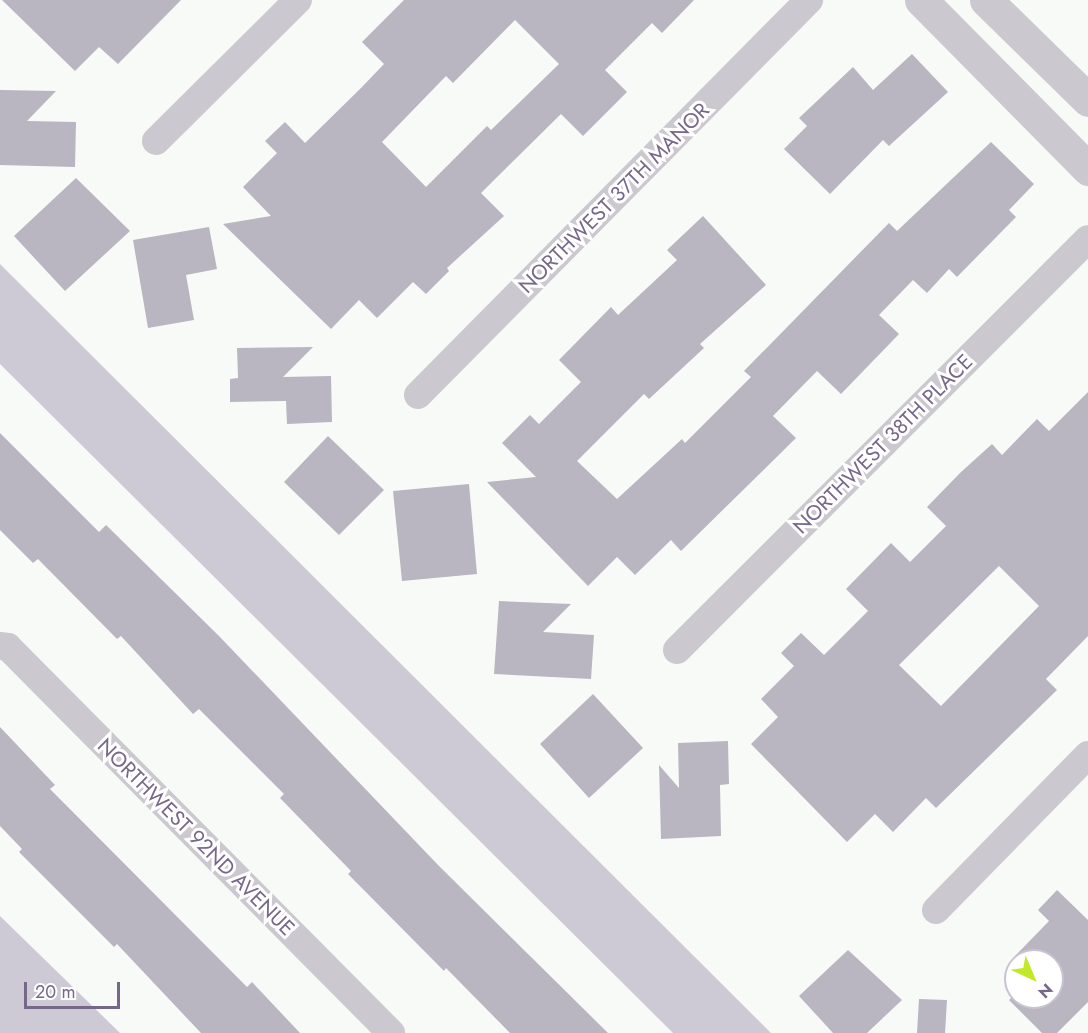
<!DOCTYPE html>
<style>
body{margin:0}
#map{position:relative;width:1088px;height:1033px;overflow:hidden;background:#f8faf7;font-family:Jost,sans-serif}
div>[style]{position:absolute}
.water>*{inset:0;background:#cdcad6}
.building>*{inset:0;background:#b9b5c1}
.minor>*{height:28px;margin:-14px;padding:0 14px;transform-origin:14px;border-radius:14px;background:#cbc8cf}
.tertiary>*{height:33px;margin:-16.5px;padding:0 16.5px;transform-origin:16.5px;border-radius:16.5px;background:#cbc8cf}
span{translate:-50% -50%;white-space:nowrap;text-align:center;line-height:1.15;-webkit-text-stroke:6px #fff;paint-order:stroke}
.street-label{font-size:21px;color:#766889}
.north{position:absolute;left:1004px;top:949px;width:60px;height:60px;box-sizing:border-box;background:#fff;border:2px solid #c8c3d0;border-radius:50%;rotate:136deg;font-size:16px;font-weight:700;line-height:24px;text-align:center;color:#766889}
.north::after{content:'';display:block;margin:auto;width:21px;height:27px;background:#c2e829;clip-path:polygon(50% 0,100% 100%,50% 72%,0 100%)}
.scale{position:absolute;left:24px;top:982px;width:96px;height:27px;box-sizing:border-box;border:3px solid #766889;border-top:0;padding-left:8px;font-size:18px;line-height:21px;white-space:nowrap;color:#766889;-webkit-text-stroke:4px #fff;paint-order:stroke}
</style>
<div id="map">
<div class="water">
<div style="clip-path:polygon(0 264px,771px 1033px,673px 1033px,0 364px)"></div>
<div style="clip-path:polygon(0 916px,120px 1033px,0 1033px)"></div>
</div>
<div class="building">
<div style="clip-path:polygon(2px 0,181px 0,118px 64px,99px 47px,75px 71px)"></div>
<div style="clip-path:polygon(evenodd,404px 0,694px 0,662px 33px,652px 23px,605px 70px,627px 92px,583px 136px,561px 114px,481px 193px,504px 216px,447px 268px,449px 271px,426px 294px,413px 282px,377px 318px,359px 300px,331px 329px,223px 224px,271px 216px,243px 187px,277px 153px,265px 141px,285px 122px,305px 143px,361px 88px,384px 64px,362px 42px,404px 0,515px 20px,559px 64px,491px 130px,487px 126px,426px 187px,382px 142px,446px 76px,453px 83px,515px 20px)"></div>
<div style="clip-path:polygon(912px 54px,948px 92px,889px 146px,883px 140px,830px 194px,784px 149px,807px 126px,799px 118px,853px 67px,873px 90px)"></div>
<div style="clip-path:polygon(0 90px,56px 91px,27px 121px,76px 122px,75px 167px,0 165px)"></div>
<div style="clip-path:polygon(991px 142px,1034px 184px,1009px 210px,1016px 217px,957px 277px,949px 269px,927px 293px,913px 280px,879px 315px,899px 334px,841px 394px,817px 371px,773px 416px,796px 438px,681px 551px,671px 540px,635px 575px,617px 557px,588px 586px,487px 482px,536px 477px,502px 443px,530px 415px,539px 424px,581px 382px,559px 360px,611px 307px,618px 315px,677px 260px,667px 250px,703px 216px,766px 285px,700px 344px,704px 348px,649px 399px,644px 394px,577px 461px,617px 499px,682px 439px,685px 443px,751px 377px,744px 371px,889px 223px,897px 231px)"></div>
<div style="clip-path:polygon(76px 178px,130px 231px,65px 291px,14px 236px)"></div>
<div style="clip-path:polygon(209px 227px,217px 269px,186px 275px,194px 320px,148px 328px,133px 240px)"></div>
<div style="clip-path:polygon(313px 347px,283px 377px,331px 376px,332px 422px,287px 424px,286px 401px,230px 402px,230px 379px,238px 378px,237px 348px)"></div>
<div style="clip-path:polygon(evenodd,1088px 392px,1088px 636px,1046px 679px,1057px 690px,936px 808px,926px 798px,893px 832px,875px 814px,847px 842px,751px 744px,778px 717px,761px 699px,794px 666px,781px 653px,801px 633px,824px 655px,868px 611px,846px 589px,891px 543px,910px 562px,946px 526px,927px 507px,960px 473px,992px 444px,1002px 455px,1037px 419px,1049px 431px,1088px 392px,999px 566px,1039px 606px,941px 706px,899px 665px,999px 566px)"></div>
<div style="clip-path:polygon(0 433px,99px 532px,106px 525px,219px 636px,439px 866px,608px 1033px,510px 1033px,446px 968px,444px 971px,348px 874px,351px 871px,280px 798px,284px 794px,199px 709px,193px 714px,121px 636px,117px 639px,38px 559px,33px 563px,0 530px)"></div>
<div style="clip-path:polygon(328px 436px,384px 490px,339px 535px,284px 482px)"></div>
<div style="clip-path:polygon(469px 484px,477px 574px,402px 581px,393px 491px)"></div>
<div style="clip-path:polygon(499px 601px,571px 604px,543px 632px,594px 635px,591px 679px,494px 674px)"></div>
<div style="clip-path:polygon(593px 694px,643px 748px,589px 798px,540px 744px)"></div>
<div style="clip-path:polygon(0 727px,55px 785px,50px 789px,247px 987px,252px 982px,300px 1033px,201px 1033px,117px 944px,114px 947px,19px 852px,22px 849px,0 826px)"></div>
<div style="clip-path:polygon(728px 741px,729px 784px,720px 785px,721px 836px,661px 839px,659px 765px,679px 788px,678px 743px)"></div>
<div style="clip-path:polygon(1057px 890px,1088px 920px,1088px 1002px,1057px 1033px,1042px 1033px,1009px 1000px,1016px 993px,1016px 997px,1052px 997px,1052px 961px,1021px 961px,1015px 956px,1049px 921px,1038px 910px)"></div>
<div style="clip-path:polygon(848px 950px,902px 1000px,867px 1033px,833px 1033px,799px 996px)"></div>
<div style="clip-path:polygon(919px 999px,947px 1000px,945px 1033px,917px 1033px)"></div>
</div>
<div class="minor">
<div style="left:156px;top:141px;width:200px;rotate:-44.8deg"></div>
<div style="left:418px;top:395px;width:556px;rotate:-45.29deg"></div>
<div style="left:0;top:646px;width:8px;rotate:7deg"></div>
<div style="left:8px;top:647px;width:544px;rotate:45.22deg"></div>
<div style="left:677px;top:650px;width:581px;rotate:-45deg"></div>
<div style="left:936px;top:910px;width:217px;rotate:-45.6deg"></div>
</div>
<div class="tertiary">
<div style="left:921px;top:0;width:238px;rotate:45.3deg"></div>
<div style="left:986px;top:0;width:143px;rotate:44.4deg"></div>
</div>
<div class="street-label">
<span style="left:614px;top:198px;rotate:-45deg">NORTHWEST 37TH MANOR</span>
<span style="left:883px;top:444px;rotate:-45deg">NORTHWEST 38TH PLACE</span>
<span style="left:196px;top:837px;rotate:45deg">NORTHWEST 92ND AVENUE</span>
</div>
<div class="north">N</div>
<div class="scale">20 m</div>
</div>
